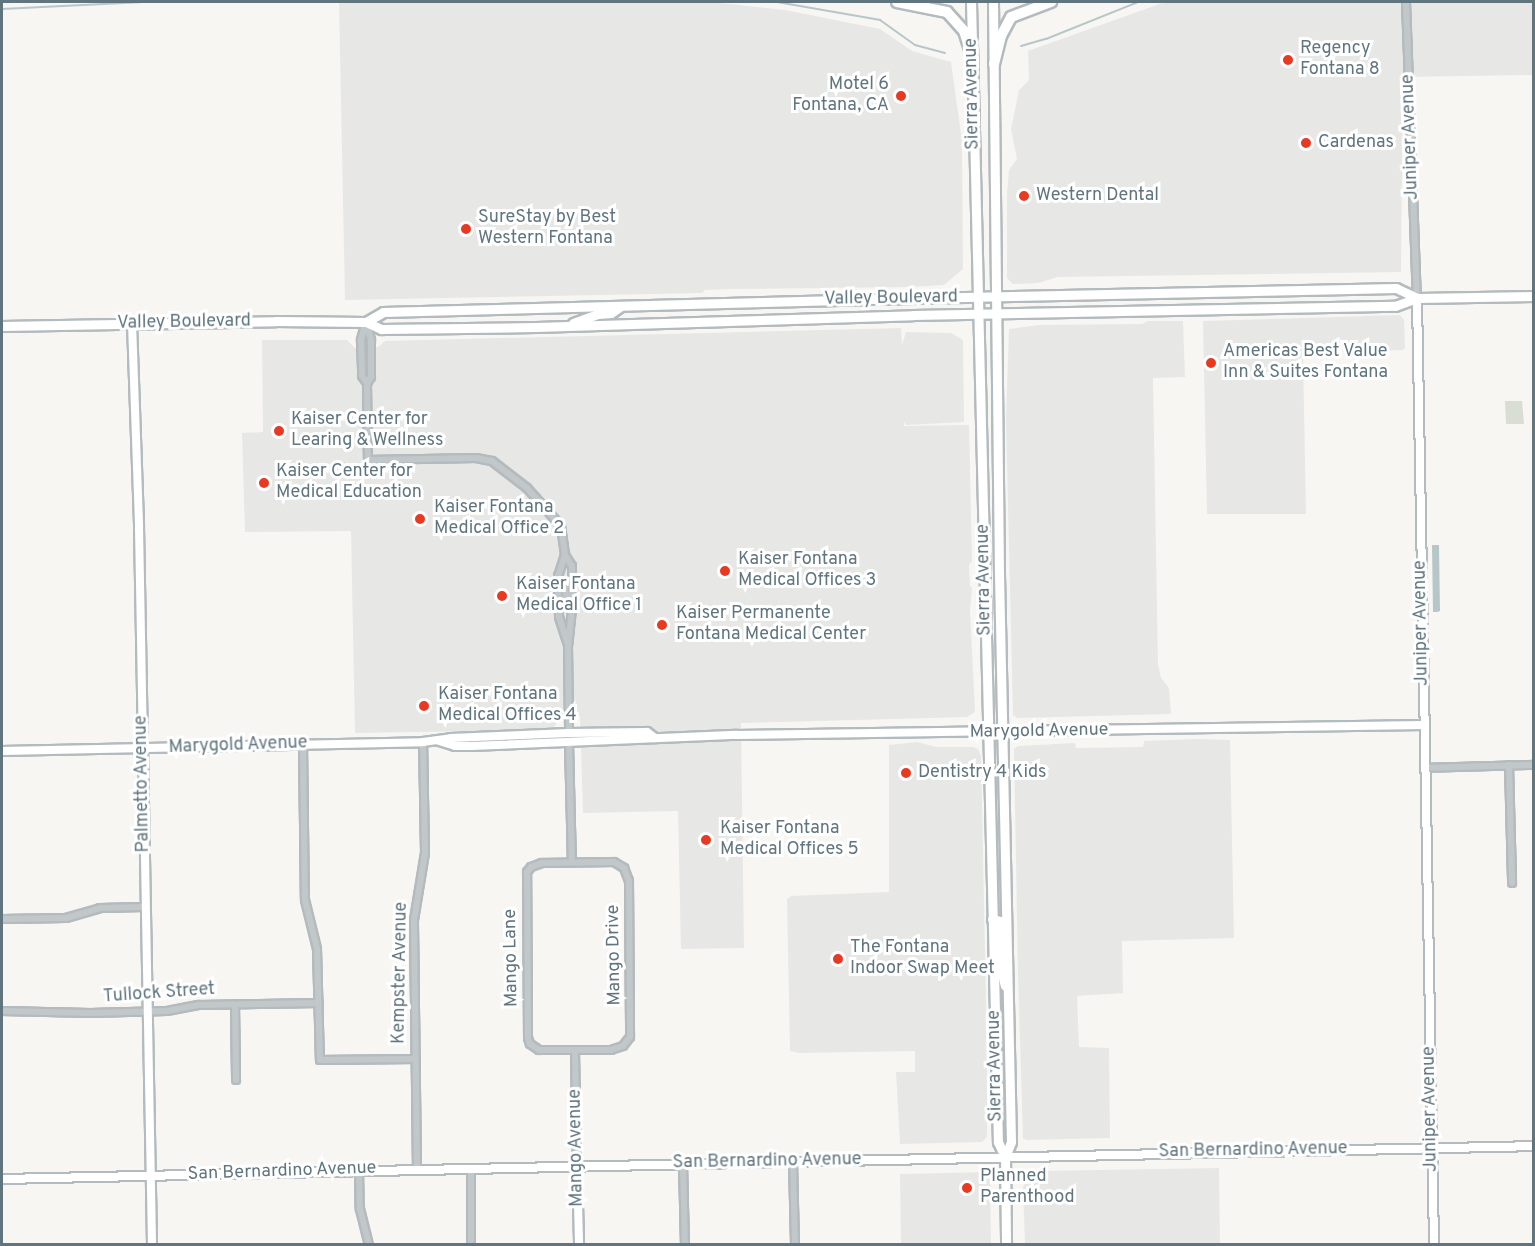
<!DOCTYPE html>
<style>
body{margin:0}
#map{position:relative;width:1535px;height:1246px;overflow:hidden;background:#f7f6f3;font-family:Overpass,sans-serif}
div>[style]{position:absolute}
.built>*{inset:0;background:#e7e8e6}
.green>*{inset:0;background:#d8ded4}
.water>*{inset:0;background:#b7c6c8}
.stream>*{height:2px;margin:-1px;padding:0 1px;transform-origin:1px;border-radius:1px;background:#b7c6c8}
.roads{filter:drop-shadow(2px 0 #b4bbbe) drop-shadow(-2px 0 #b4bbbe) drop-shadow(0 2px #b4bbbe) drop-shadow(0 -2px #b4bbbe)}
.street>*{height:6px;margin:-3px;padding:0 3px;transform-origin:3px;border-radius:3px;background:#c2c7c9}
.secondary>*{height:8px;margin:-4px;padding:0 4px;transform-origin:4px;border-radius:4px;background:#fff}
.primary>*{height:9px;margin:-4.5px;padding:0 4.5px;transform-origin:4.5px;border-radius:4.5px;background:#fff}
.highway>*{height:10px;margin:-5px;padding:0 5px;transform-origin:5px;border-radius:5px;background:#fff}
.dots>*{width:16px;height:16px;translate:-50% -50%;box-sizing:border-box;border:3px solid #fff;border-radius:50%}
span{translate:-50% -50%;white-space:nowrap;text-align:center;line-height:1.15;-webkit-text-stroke:6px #fff;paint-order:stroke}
.poi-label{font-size:18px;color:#61757f}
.left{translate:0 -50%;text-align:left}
.right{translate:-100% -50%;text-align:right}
.street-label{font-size:18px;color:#61757f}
.frame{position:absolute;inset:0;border:3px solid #61757f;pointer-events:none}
</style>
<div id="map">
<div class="built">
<div style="clip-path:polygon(339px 2px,710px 2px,785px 10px,880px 29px,912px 51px,951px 62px,962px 141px,963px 269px,944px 285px,911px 287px,733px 289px,705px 290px,702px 293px,345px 300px)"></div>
<div style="clip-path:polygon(1165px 2px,1533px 2px,1533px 75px,1403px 77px,1401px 272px,1058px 277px,1038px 283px,1013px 284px,1007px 278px,1007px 193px,1009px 170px,1017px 159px,1011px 129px,1019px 90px,1029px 80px,1028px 51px)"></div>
<div style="clip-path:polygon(1400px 315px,1404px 320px,1405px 348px,1403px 350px,1303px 353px,1306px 514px,1207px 514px,1203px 321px)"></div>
<div style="clip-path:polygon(1148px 321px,1183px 321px,1185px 377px,1153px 378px,1158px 664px,1161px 678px,1169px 688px,1171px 714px,1017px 718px,1013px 715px,1006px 420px,1009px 329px,1039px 325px,1142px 324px)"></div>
<div style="clip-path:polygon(901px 328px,902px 345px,906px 332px,951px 333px,963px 340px,964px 422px,906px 425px,904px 422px,904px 426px,969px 425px,972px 561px,969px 565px,970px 586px,972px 588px,970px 610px,975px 712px,967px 717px,741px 723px,744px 948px,681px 949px,678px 811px,583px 813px,580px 716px,557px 717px,556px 725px,549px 730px,355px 733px,351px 531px,245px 532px,242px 433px,263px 432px,262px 340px,347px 340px,355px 348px,378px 347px,385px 341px)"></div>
<div style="clip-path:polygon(1197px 739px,1230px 740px,1234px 938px,1122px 941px,1123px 993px,1077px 996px,1079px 1047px,1109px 1048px,1110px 1138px,1026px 1140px,1023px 1138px,1018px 975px,1014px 749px,1018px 746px,1075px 743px,1076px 748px,1143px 747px,1144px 741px)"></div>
<div style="clip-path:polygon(917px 742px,937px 747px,973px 747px,978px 749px,981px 756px,987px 1049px,987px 1137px,982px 1142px,900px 1144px,896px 1072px,915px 1072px,915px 1051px,799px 1053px,790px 1051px,787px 899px,791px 896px,889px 892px,889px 745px)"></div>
<div style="clip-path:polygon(1219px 1168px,1220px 1244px,1025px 1244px,1023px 1186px,1040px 1171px)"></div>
<div style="clip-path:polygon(990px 1172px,991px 1244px,901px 1244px,900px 1174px)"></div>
</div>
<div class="green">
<div style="clip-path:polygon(1505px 401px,1522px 401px,1524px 424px,1506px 424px)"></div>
</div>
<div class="water">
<div style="clip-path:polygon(1432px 545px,1439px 545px,1440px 611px,1437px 612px,1433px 612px)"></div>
</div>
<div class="stream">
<div style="left:777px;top:2px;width:105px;rotate:9.9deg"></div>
<div style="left:880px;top:20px;width:43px;rotate:35.5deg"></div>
<div style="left:915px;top:45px;width:31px;rotate:15deg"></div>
<div style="left:2px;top:9px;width:142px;rotate:-2.8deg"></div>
<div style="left:1021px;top:46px;width:26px;rotate:-16deg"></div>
<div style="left:1046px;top:39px;width:99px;rotate:-21.9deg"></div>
</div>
<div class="roads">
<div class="street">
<div style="left:1406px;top:2px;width:296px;rotate:87.9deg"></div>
<div style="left:366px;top:322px;width:19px;rotate:74deg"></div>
<div style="left:371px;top:340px;width:37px;rotate:90deg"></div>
<div style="left:371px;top:377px;width:7px;rotate:124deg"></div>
<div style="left:367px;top:383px;width:77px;rotate:89.3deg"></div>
<div style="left:368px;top:460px;width:108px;rotate:-1.1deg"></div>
<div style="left:476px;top:458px;width:16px;rotate:11deg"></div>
<div style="left:492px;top:461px;width:44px;rotate:37.6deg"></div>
<div style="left:527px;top:488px;width:51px;rotate:48.2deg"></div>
<div style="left:561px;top:526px;width:29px;rotate:82deg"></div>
<div style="left:565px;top:555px;width:13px;rotate:58deg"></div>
<div style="left:572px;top:566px;width:43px;rotate:90deg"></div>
<div style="left:572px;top:609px;width:36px;rotate:96deg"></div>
<div style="left:568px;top:645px;width:88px;rotate:89.3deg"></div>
<div style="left:366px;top:322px;width:19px;rotate:106deg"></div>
<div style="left:361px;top:340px;width:36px;rotate:88deg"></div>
<div style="left:362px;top:376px;width:9px;rotate:54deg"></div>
<div style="left:565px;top:555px;width:22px;rotate:108deg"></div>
<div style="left:558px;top:576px;width:41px;rotate:88.6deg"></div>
<div style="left:559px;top:617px;width:29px;rotate:72deg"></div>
<div style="left:558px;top:582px;width:9px;rotate:36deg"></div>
<div style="left:565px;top:587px;width:17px;rotate:83deg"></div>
<div style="left:567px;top:604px;width:7px;rotate:45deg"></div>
<div style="left:569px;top:743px;width:119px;rotate:88.6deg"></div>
<div style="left:303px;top:744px;width:156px;rotate:89.3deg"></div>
<div style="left:305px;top:900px;width:50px;rotate:76.2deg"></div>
<div style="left:317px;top:949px;width:111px;rotate:88.5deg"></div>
<div style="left:320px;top:1060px;width:94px;rotate:-0.6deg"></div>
<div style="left:1509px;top:765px;width:118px;rotate:88.5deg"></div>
<div style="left:1424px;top:768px;width:110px;rotate:-1.6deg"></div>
<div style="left:614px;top:862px;width:12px;rotate:31deg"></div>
<div style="left:624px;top:868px;width:14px;rotate:69deg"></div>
<div style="left:629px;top:881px;width:156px;rotate:89.6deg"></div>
<div style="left:630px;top:1037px;width:11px;rotate:128deg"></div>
<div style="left:623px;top:1046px;width:13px;rotate:162deg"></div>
<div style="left:611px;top:1050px;width:72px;rotate:180deg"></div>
<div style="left:539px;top:1050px;width:11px;rotate:-146deg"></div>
<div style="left:530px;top:1044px;width:6px;rotate:-108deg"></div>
<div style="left:528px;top:1038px;width:166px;rotate:-90.3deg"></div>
<div style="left:527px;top:872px;width:6px;rotate:-51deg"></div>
<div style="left:531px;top:867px;width:12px;rotate:-20deg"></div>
<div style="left:542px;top:863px;width:72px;rotate:-0.8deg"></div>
<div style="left:2px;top:919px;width:64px;rotate:-0.9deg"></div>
<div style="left:66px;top:918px;width:35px;rotate:-16deg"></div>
<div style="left:100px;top:908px;width:44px;rotate:-1.3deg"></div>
<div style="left:235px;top:1005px;width:75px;rotate:89.2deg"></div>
<div style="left:2px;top:1011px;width:88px;rotate:1.3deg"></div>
<div style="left:90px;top:1013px;width:77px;rotate:-1.5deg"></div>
<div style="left:167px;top:1011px;width:33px;rotate:-11deg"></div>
<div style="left:199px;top:1005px;width:120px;rotate:-1deg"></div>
<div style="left:575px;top:1051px;width:114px;rotate:89deg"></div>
<div style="left:793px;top:1162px;width:82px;rotate:88.6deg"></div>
<div style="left:683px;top:1164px;width:80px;rotate:88.6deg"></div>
<div style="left:471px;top:1168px;width:76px;rotate:90deg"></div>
<div style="left:417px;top:1169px;width:249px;rotate:-90.7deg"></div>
<div style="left:414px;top:920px;width:68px;rotate:-80.7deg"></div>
<div style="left:425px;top:853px;width:111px;rotate:-91deg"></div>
<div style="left:359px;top:1170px;width:39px;rotate:89deg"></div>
<div style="left:360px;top:1209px;width:36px;rotate:76deg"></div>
</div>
<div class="secondary">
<div style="left:1417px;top:298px;width:946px;rotate:88.97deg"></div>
<div style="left:132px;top:323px;width:204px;rotate:88deg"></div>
<div style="left:139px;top:527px;width:717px;rotate:88.96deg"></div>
<div style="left:439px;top:741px;width:17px;rotate:17deg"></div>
<div style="left:455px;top:746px;width:16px"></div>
<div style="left:471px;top:746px;width:266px;rotate:-2.4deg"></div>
<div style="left:737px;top:735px;width:687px;rotate:-0.83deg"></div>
<div style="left:2px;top:751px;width:421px;rotate:-1.2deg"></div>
<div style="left:423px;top:742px;width:28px;rotate:-8deg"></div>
<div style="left:451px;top:738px;width:118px;rotate:-2.4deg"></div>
<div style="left:569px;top:733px;width:78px;rotate:-0.7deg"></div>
<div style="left:647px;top:732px;width:10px;rotate:37deg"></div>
<div style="left:577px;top:1165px;width:79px;rotate:88.5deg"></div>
<div style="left:2px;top:1179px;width:1532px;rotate:-1.23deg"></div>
</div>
<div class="primary">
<div style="left:971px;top:2px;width:1055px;rotate:88.64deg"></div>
<div style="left:996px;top:1057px;width:85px;rotate:88.7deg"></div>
<div style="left:998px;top:1142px;width:17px;rotate:65deg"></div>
<div style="left:1005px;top:1157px;width:87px;rotate:89.3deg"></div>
<div style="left:993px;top:2px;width:572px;rotate:89.4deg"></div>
<div style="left:999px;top:574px;width:568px;rotate:88.79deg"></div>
<div style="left:1011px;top:1142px;width:16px;rotate:112deg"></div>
<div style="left:366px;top:322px;width:20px;rotate:-30deg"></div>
<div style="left:383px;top:312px;width:485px;rotate:-1.5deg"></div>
<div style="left:868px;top:299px;width:528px;rotate:-1.19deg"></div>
<div style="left:1396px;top:288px;width:23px;rotate:25deg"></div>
<div style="left:573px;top:323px;width:27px;rotate:-20deg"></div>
<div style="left:598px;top:314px;width:13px;rotate:-4deg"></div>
<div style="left:611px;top:313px;width:12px;rotate:-35deg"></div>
<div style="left:2px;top:326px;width:274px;rotate:-1deg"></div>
<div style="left:276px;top:321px;width:90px;rotate:0.6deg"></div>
<div style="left:366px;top:322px;width:17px;rotate:25deg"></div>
<div style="left:381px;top:329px;width:155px;rotate:-0.7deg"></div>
<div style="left:536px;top:327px;width:377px;rotate:-1.8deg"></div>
<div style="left:913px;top:315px;width:482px;rotate:-1.1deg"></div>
<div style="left:1395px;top:306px;width:23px;rotate:-20deg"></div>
<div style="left:1417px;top:298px;width:117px;rotate:-1deg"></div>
<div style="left:992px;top:919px;width:8px;rotate:14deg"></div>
<div style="left:1000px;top:921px;width:53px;rotate:87.8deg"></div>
<div style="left:1002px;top:974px;width:12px;rotate:76deg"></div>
</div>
<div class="highway">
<div style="left:897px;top:2px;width:51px;rotate:11.3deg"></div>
<div style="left:947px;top:12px;width:25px;rotate:48deg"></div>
<div style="left:964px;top:31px;width:25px;rotate:72deg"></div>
<div style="left:994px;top:64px;width:29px;rotate:-76deg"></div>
<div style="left:1001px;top:36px;width:21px;rotate:-62deg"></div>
<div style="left:1011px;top:17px;width:43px;rotate:-20.6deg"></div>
</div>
</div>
<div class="dots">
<div style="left:1288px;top:60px;background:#e83a22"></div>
<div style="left:901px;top:96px;background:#e83a22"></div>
<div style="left:1306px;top:143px;background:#e83a22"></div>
<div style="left:1024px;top:196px;background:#e83a22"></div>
<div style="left:466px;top:229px;background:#e83a22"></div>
<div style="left:1211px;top:363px;background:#e83a22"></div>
<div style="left:279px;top:431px;background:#e83a22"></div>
<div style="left:264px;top:483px;background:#e83a22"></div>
<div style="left:420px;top:519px;background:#e83a22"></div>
<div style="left:725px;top:571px;background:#e83a22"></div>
<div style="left:502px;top:596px;background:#e83a22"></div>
<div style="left:662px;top:625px;background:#e83a22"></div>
<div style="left:424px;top:706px;background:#e83a22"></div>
<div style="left:906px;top:773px;background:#e83a22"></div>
<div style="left:706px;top:840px;background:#e83a22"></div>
<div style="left:838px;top:959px;background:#e83a22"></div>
<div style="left:967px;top:1188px;background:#e83a22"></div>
</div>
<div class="poi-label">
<span class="left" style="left:1300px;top:60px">Regency<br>Fontana 8</span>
<span class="right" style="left:889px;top:96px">Motel 6<br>Fontana, CA</span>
<span class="left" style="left:1318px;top:143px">Cardenas</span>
<span class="left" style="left:1036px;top:196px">Western Dental</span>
<span class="left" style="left:478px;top:229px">SureStay by Best<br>Western Fontana</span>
<span class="left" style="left:1223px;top:363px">Americas Best Value<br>Inn &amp; Suites Fontana</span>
<span class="left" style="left:291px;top:431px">Kaiser Center for<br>Learing &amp; Wellness</span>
<span class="left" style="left:276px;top:483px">Kaiser Center for<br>Medical Education</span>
<span class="left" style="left:434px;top:519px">Kaiser Fontana<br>Medical Office 2</span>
<span class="left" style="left:738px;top:571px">Kaiser Fontana<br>Medical Offices 3</span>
<span class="left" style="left:516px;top:596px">Kaiser Fontana<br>Medical Office 1</span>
<span class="left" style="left:676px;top:625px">Kaiser Permanente<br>Fontana Medical Center</span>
<span class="left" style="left:438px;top:706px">Kaiser Fontana<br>Medical Offices 4</span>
<span class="left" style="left:918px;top:773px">Dentistry 4 Kids</span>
<span class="left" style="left:720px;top:840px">Kaiser Fontana<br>Medical Offices 5</span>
<span class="left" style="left:850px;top:959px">The Fontana<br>Indoor Swap Meet</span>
<span class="left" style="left:980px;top:1188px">Planned<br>Parenthood</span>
</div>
<div class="street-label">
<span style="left:973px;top:94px;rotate:-91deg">Sierra Avenue</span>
<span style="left:1411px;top:137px;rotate:-92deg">Juniper Avenue</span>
<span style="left:891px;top:299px;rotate:-1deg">Valley Boulevard</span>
<span style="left:184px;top:323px;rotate:-1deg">Valley Boulevard</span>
<span style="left:985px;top:580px;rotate:-91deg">Sierra Avenue</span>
<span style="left:1422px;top:623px;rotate:-91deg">Juniper Avenue</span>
<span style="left:1039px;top:732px;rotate:-1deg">Marygold Avenue</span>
<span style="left:238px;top:746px;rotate:-2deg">Marygold Avenue</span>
<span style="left:143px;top:784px;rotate:-91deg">Palmetto Avenue</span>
<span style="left:615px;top:955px;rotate:-91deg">Mango Drive</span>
<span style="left:512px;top:958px;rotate:-91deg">Mango Lane</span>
<span style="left:401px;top:973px;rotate:-89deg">Kempster Avenue</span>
<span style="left:159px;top:994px;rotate:-4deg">Tullock Street</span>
<span style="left:996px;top:1066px;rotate:-91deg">Sierra Avenue</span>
<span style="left:1431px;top:1109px;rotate:-91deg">Juniper Avenue</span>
<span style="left:577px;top:1148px;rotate:-91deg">Mango Avenue</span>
<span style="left:1253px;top:1151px;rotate:-1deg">San Bernardino Avenue</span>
<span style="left:767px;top:1162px;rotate:-1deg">San Bernardino Avenue</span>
<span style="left:282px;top:1172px;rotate:-2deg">San Bernardino Avenue</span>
</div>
<div class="frame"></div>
</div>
